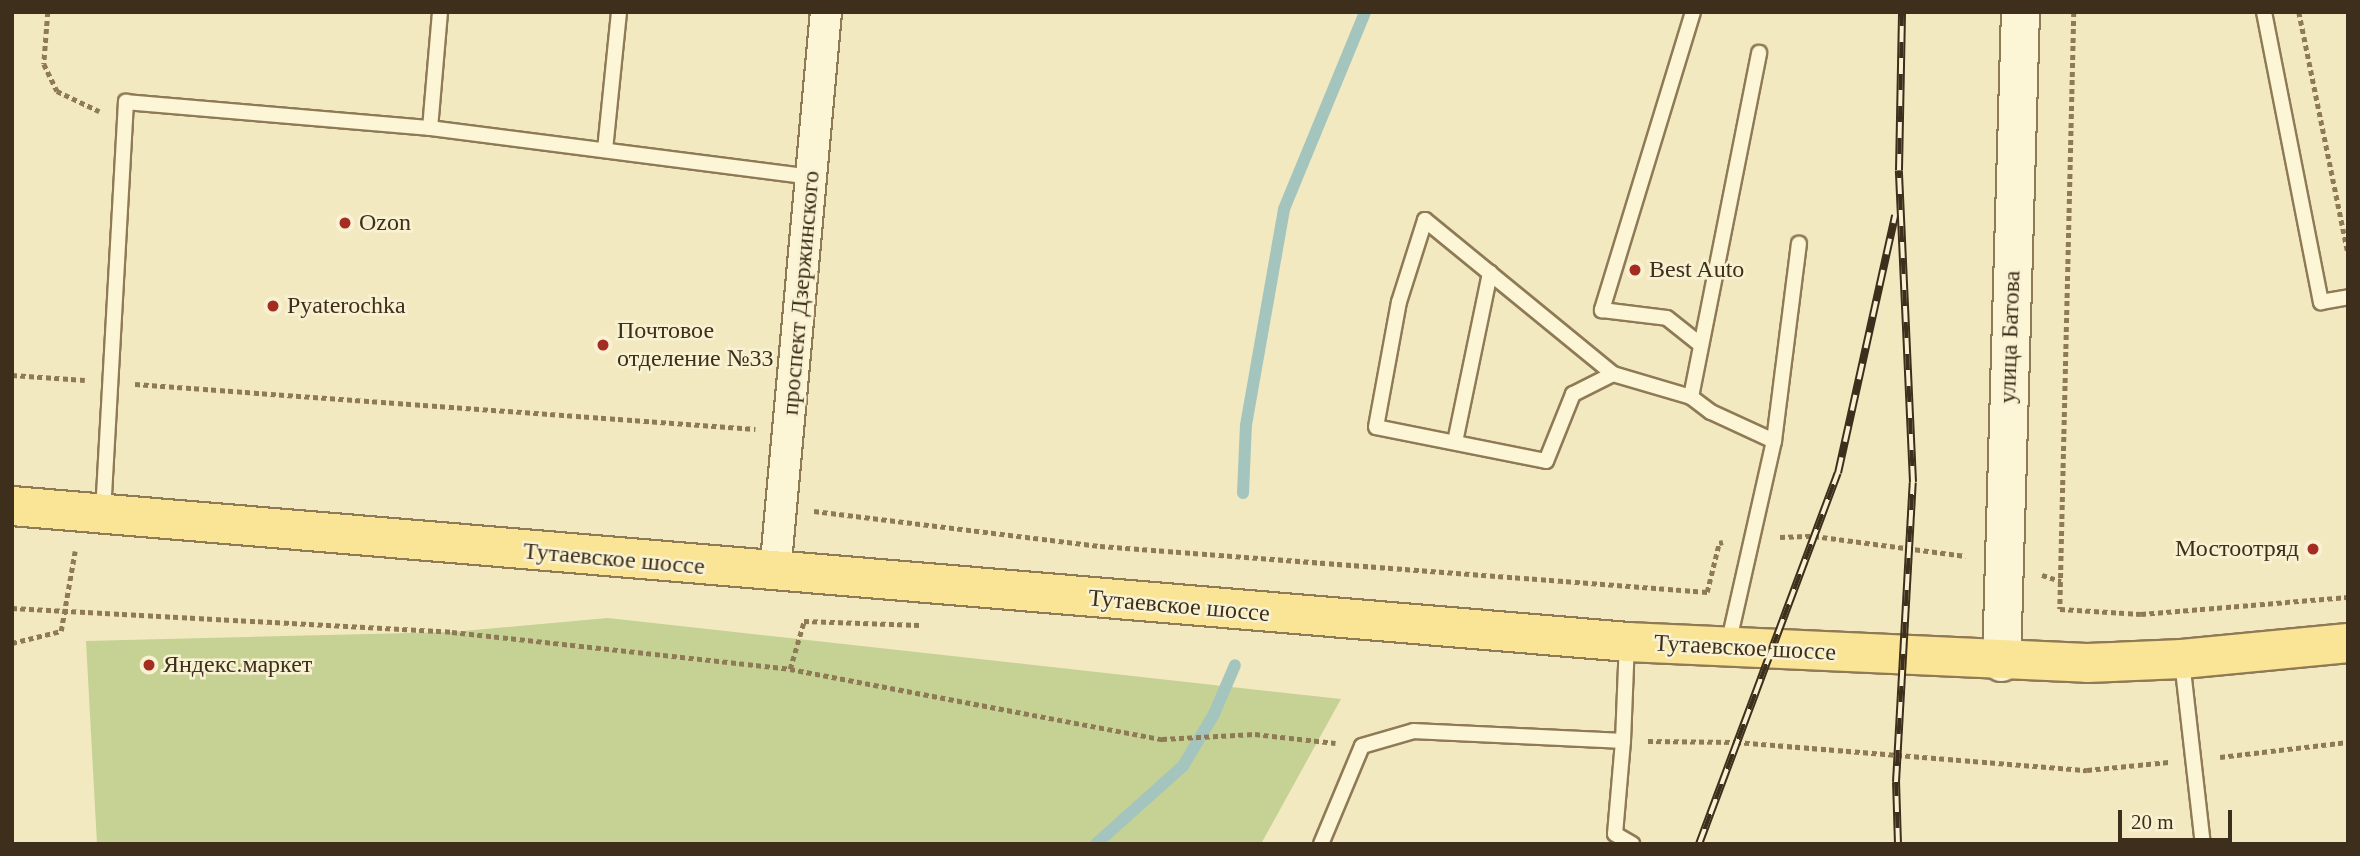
<!DOCTYPE html>
<meta charset="utf-8">
<style>
body{margin:0}
#map{position:relative;width:2360px;height:856px;overflow:hidden;background:#f3e9c1;font-family:Georgia,serif}
div>[style]{position:absolute}
.green>*{inset:0;background:#c5d294}
.stream>*{height:12px;margin:-6px;padding:0 6px;transform-origin:6px;border-radius:6px;background:#a4c5be}
.path>*{height:4.5px;margin-top:-2.25px;transform-origin:0;background:repeating-linear-gradient(90deg,#8f7a56 0 5px,transparent 0 8.5px)}
.roads{filter:drop-shadow(2px 0 #8f7a56) drop-shadow(-2px 0 #8f7a56) drop-shadow(0 2px #8f7a56) drop-shadow(0 -2px #8f7a56)}
.service>*{height:14px;margin:-7px;padding:0 7px;transform-origin:7px;border-radius:7px;background:#fcf5d6}
.minor>*{height:30px;margin:-15px;padding:0 15px;transform-origin:15px;border-radius:15px;background:#fcf5d6}
.tertiary>*{height:37px;margin:-18.5px;padding:0 18.5px;transform-origin:18.5px;border-radius:18.5px;background:#fcf5d6}
.primary>*{height:38px;margin:-19px;padding:0 19px;transform-origin:19px;border-radius:19px;background:#fae495}
.rail>*{height:8px;margin-top:-4px;transform-origin:0;background:repeating-linear-gradient(90deg,#f9f2d2 0 16px,#3d2f1c 0 32px);box-sizing:border-box;border-block:2px solid #3d2f1c}
.dots>*{width:19px;height:19px;translate:-50% -50%;box-sizing:border-box;border:4px solid #f9f2d2;border-radius:50%}
span{translate:-50% -50%;white-space:nowrap;text-align:center;line-height:1.15;-webkit-text-stroke:5px #f9f2d2;paint-order:stroke}
.poi-label{font-size:24px;color:#3d2f1c}
.left{translate:0 -50%;text-align:left}
.right{translate:-100% -50%;text-align:right}
.street-label{font-size:24px;color:#3d2f1c}
.frame{position:absolute;inset:0;border:14px solid #3d2f1c;pointer-events:none}
.scale{position:absolute;left:2118px;top:810px;width:114px;height:32px;box-sizing:border-box;border:4px solid #3d2f1c;border-top:0;padding-left:9px;font-size:21px;line-height:24px;white-space:nowrap;color:#3d2f1c;-webkit-text-stroke:5px #f9f2d2;paint-order:stroke}
</style>
<div id="map">
<div class="green">
<div style="clip-path:polygon(608px 618px,1341px 699px,1261px 844px,97px 844px,86px 641px,452px 632px)"></div>
</div>
<div class="stream">
<div style="left:1243px;top:493px;width:68px;rotate:-87.5deg"></div>
<div style="left:1246px;top:425px;width:219px;rotate:-80deg"></div>
<div style="left:1284px;top:209px;width:213px;rotate:-67.6deg"></div>
<div style="left:1096px;top:844px;width:117px;rotate:-41.9deg"></div>
<div style="left:1183px;top:766px;width:61px;rotate:-59.2deg"></div>
<div style="left:1214px;top:714px;width:53px;rotate:-66.8deg"></div>
</div>
<div class="path">
<div style="left:48px;top:12px;width:52px;rotate:94.4deg"></div>
<div style="left:44px;top:64px;width:30px;rotate:64deg"></div>
<div style="left:57px;top:91px;width:47px;rotate:25.5deg"></div>
<div style="left:2074px;top:12px;width:597px;rotate:91.34deg"></div>
<div style="left:2060px;top:609px;width:81px;rotate:3.5deg"></div>
<div style="left:2141px;top:614px;width:208px;rotate:-4.7deg"></div>
<div style="left:2299px;top:12px;width:245px;rotate:78.5deg"></div>
<div style="left:12px;top:375px;width:73px;rotate:3.9deg"></div>
<div style="left:135px;top:384px;width:622px;rotate:4.15deg"></div>
<div style="left:814px;top:511px;width:288px;rotate:7deg"></div>
<div style="left:1100px;top:546px;width:609px;rotate:4.33deg"></div>
<div style="left:1707px;top:592px;width:50px;rotate:-76.2deg"></div>
<div style="left:1719px;top:543px;width:4px;rotate:-14deg"></div>
<div style="left:1780px;top:537px;width:34px;rotate:-2deg"></div>
<div style="left:1814px;top:536px;width:153px;rotate:7.5deg"></div>
<div style="left:2042px;top:575px;width:20px;rotate:18deg"></div>
<div style="left:12px;top:608px;width:441px;rotate:3.1deg"></div>
<div style="left:452px;top:632px;width:340px;rotate:6.2deg"></div>
<div style="left:790px;top:669px;width:379px;rotate:10.7deg"></div>
<div style="left:1162px;top:739px;width:93px;rotate:-3.1deg"></div>
<div style="left:1255px;top:734px;width:81px;rotate:6.4deg"></div>
<div style="left:12px;top:643px;width:50px;rotate:-13.8deg"></div>
<div style="left:61px;top:631px;width:81px;rotate:-80.1deg"></div>
<div style="left:790px;top:669px;width:50px;rotate:-73.7deg"></div>
<div style="left:804px;top:621px;width:116px;rotate:2deg"></div>
<div style="left:1648px;top:741px;width:88px;rotate:0.7deg"></div>
<div style="left:1736px;top:742px;width:352px;rotate:4.6deg"></div>
<div style="left:2087px;top:770px;width:82px;rotate:-5.6deg"></div>
<div style="left:2220px;top:757px;width:129px;rotate:-6.7deg"></div>
</div>
<div class="roads">
<div class="service">
<div style="left:440px;top:12px;width:116px;rotate:94.9deg"></div>
<div style="left:430px;top:128px;width:384px;rotate:7.3deg"></div>
<div style="left:1693px;top:12px;width:312px;rotate:107deg"></div>
<div style="left:1602px;top:310px;width:65px;rotate:7deg"></div>
<div style="left:1667px;top:318px;width:43px;rotate:38.5deg"></div>
<div style="left:2264px;top:12px;width:296px;rotate:78.9deg"></div>
<div style="left:2321px;top:302px;width:27px;rotate:-10deg"></div>
<div style="left:605px;top:150px;width:139px;rotate:-84.2deg"></div>
<div style="left:1613px;top:374px;width:45px;rotate:153.4deg"></div>
<div style="left:1573px;top:394px;width:72px;rotate:111.9deg"></div>
<div style="left:1546px;top:461px;width:173px;rotate:-168.7deg"></div>
<div style="left:1376px;top:427px;width:127px;rotate:-79.6deg"></div>
<div style="left:1399px;top:302px;width:86px;rotate:-72.4deg"></div>
<div style="left:1425px;top:220px;width:243px;rotate:39.3deg"></div>
<div style="left:1613px;top:374px;width:81px;rotate:16.4deg"></div>
<div style="left:1691px;top:397px;width:25px;rotate:37deg"></div>
<div style="left:1711px;top:412px;width:69px;rotate:24.7deg"></div>
<div style="left:1691px;top:397px;width:351px;rotate:-78.8deg"></div>
<div style="left:1455px;top:442px;width:173px;rotate:-78.3deg"></div>
<div style="left:103px;top:513px;width:412px;rotate:-86.8deg"></div>
<div style="left:126px;top:102px;width:305px;rotate:4.9deg"></div>
<div style="left:1728px;top:645px;width:209px;rotate:-77.3deg"></div>
<div style="left:1774px;top:441px;width:199px;rotate:-82.8deg"></div>
<div style="left:2182px;top:661px;width:184px;rotate:83.5deg"></div>
<div style="left:1623px;top:741px;width:93px;rotate:94.9deg"></div>
<div style="left:1615px;top:834px;width:20px;rotate:30deg"></div>
<div style="left:1321px;top:844px;width:106px;rotate:-67.3deg"></div>
<div style="left:1362px;top:746px;width:54px;rotate:-16.1deg"></div>
<div style="left:1414px;top:731px;width:209px;rotate:2.7deg"></div>
<div style="left:1623px;top:741px;width:98px;rotate:-87.7deg"></div>
</div>
<div class="minor">
<div style="left:775px;top:573px;width:563px;rotate:-84.81deg"></div>
</div>
<div class="tertiary">
<div style="left:2001px;top:662px;width:650px;rotate:-88.33deg"></div>
</div>
<div class="primary">
<div style="left:12px;top:506px;width:1621px;rotate:4.81deg"></div>
<div style="left:1627px;top:642px;width:460px;rotate:2.6deg"></div>
<div style="left:2087px;top:663px;width:95px;rotate:-2.4deg"></div>
<div style="left:2182px;top:659px;width:167px;rotate:-5.5deg"></div>
</div>
</div>
<div class="rail">
<div style="left:1699px;top:844px;width:396px;rotate:-69.5deg"></div>
<div style="left:1838px;top:473px;width:264px;rotate:-77.5deg"></div>
<div style="left:1898px;top:844px;width:62px;rotate:-91.8deg"></div>
<div style="left:1896px;top:782px;width:300px;rotate:-86.8deg"></div>
<div style="left:1913px;top:482px;width:312px;rotate:-92.6deg"></div>
<div style="left:1899px;top:170px;width:158px;rotate:-88.9deg"></div>
</div>
<div class="dots">
<div style="left:345px;top:223px;background:#a42c20"></div>
<div style="left:1635px;top:270px;background:#a42c20"></div>
<div style="left:273px;top:306px;background:#a42c20"></div>
<div style="left:603px;top:345px;background:#a42c20"></div>
<div style="left:2313px;top:549px;background:#a42c20"></div>
<div style="left:149px;top:665px;background:#a42c20"></div>
</div>
<div class="poi-label">
<span class="left" style="left:359px;top:223px">Ozon</span>
<span class="left" style="left:1649px;top:270px">Best Auto</span>
<span class="left" style="left:287px;top:306px">Pyaterochka</span>
<span class="left" style="left:617px;top:345px">Почтовое<br>отделение №33</span>
<span class="right" style="left:2299px;top:549px">Мостоотряд</span>
<span class="left" style="left:163px;top:665px">Яндекс.маркет</span>
</div>
<div class="street-label">
<span style="left:801px;top:293px;rotate:-85deg">проспект Дзержинского</span>
<span style="left:2010px;top:337px;rotate:-88deg">улица Батова</span>
<span style="left:614px;top:559px;rotate:5deg">Тутаевское шоссе</span>
<span style="left:1179px;top:606px;rotate:5deg">Тутаевское шоссе</span>
<span style="left:1745px;top:648px;rotate:3deg">Тутаевское шоссе</span>
</div>
<div class="frame"></div>
<div class="scale">20 m</div>
</div>
